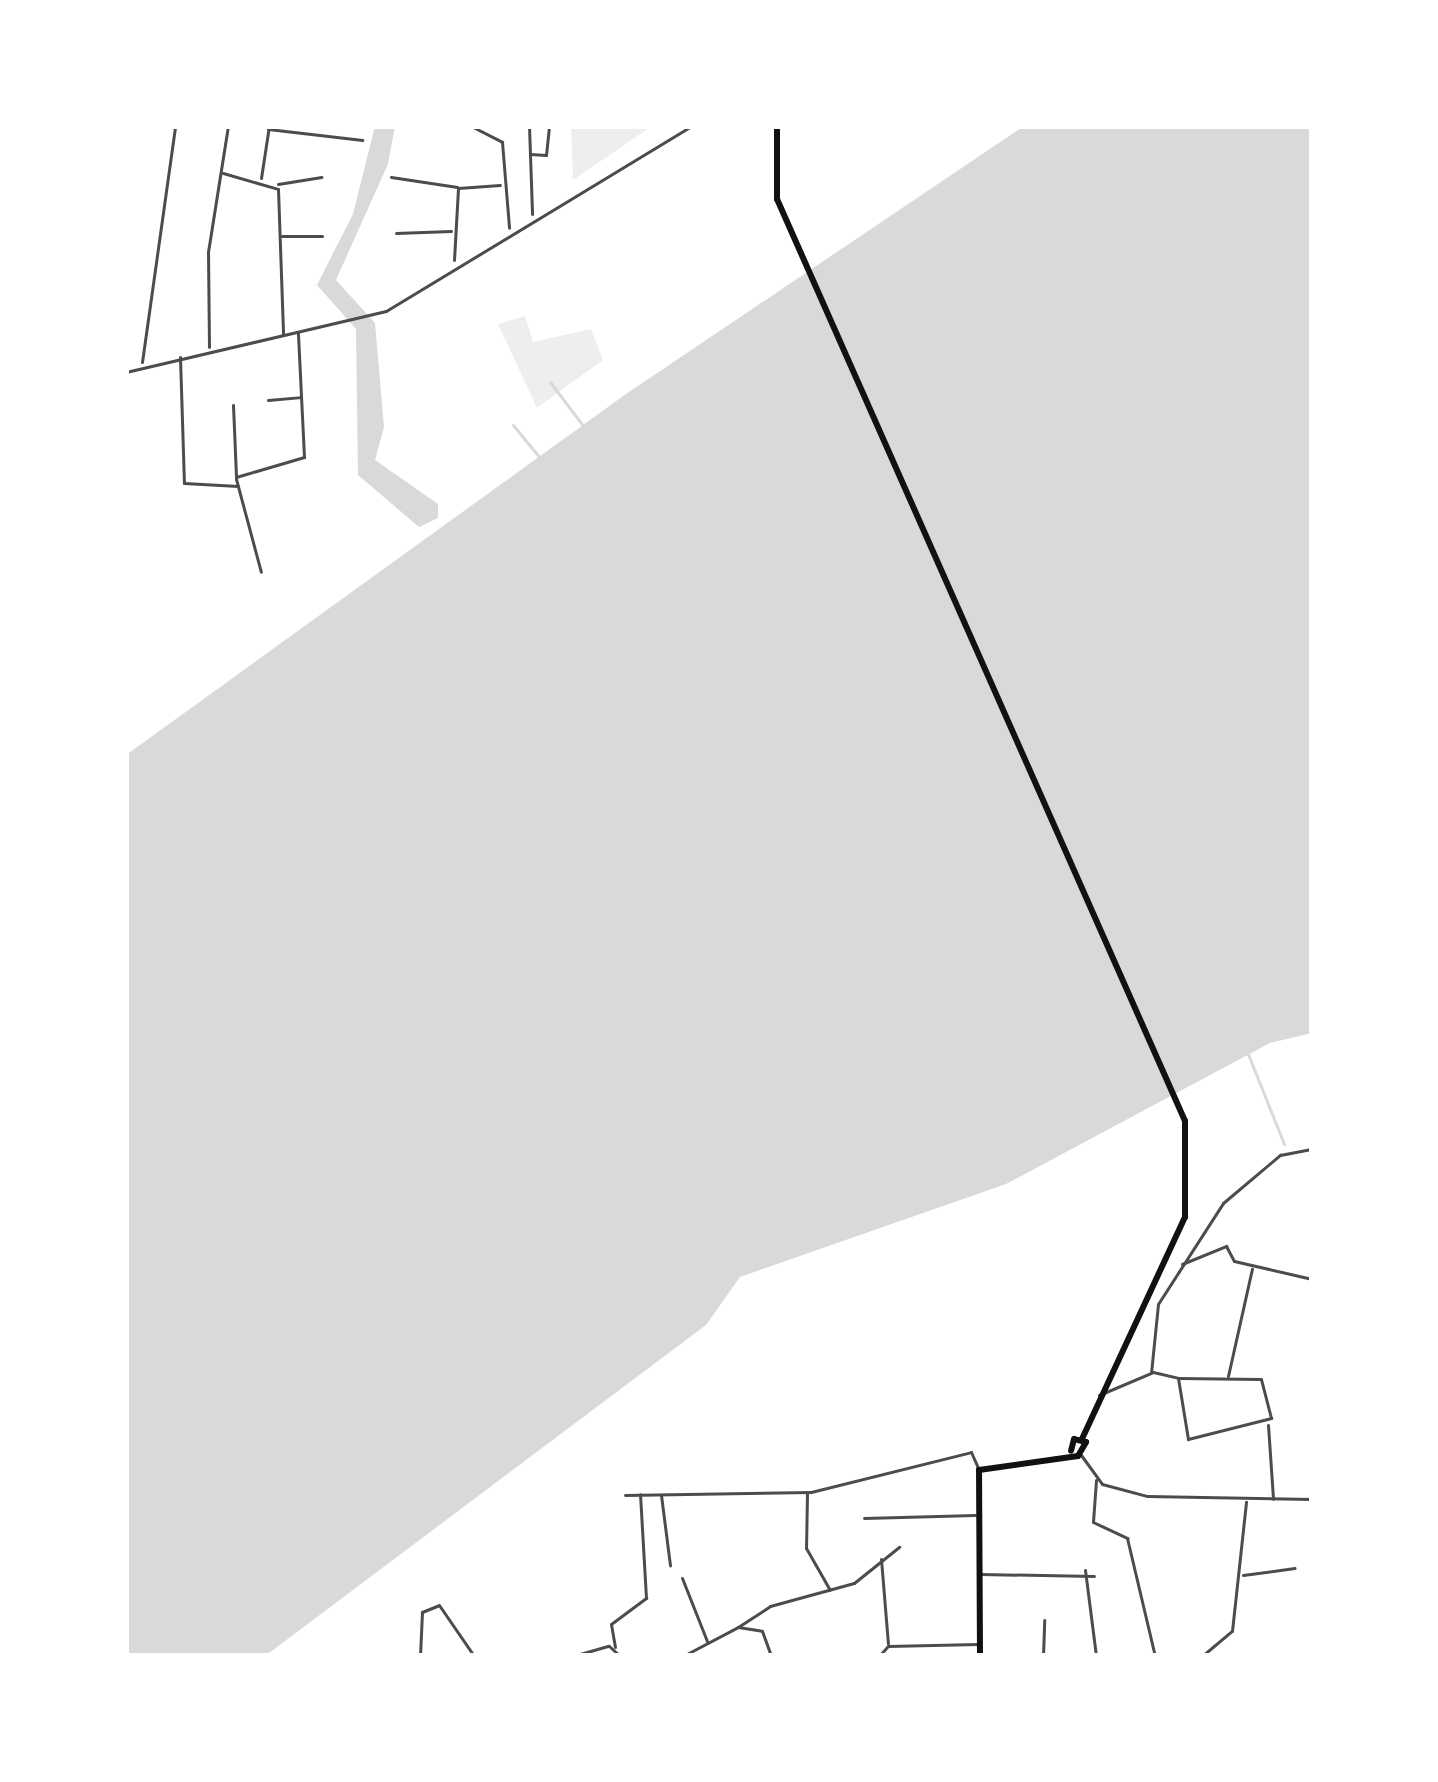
<!DOCTYPE html>
<style>
body{margin:0}
#map{position:relative;width:1438px;height:1782px;overflow:hidden;background:#fff;font-family:"IBM Plex Serif",serif}
div>[style]{position:absolute}
.green>*{inset:0;background:#eee}
.water>*{inset:0;background:#d9d9d9}
.stream>*{height:3px;margin:-1.5px;padding:0 1.5px;transform-origin:1.5px;border-radius:1.5px;background:#d9d9d9}
.minor>*{height:3px;margin:-1.5px;padding:0 1.5px;transform-origin:1.5px;border-radius:1.5px;background:#4c4c4c}
.secondary>*{height:6px;margin:-3px;padding:0 3px;transform-origin:3px;border-radius:3px;background:#111}
span{translate:-50% -50%;white-space:nowrap;text-align:center;line-height:1.15;-webkit-text-stroke:12px #fff;paint-order:stroke}
.frame{position:absolute;inset:0;border:129px solid #fff;pointer-events:none}
</style>
<div id="map">
<div class="green">
<div style="clip-path:polygon(571px 126px,652px 126px,573px 180px)"></div>
<div style="clip-path:polygon(525px 316px,533px 342px,591px 329px,603px 360px,537px 408px,498px 324px)"></div>
</div>
<div class="water">
<div style="clip-path:polygon(375px 126px,395px 126px,388px 164px,336px 280px,375px 323px,384px 427px,375px 460px,438px 504px,438px 518px,419px 527px,358px 475px,356px 329px,317px 285px,353px 214px)"></div>
<div style="clip-path:polygon(1024px 126px,1312px 126px,1312px 1033px,1270px 1043px,1006px 1184px,740px 1277px,706px 1325px,265px 1656px,126px 1656px,126px 755px,626px 394px)"></div>
</div>
<div class="stream">
<div style="left:550px;top:382px;width:56px;rotate:52.9deg"></div>
<div style="left:513px;top:425px;width:43px;rotate:50.7deg"></div>
<div style="left:1248px;top:1054px;width:97px;rotate:68.2deg"></div>
</div>
<div class="minor">
<div style="left:471px;top:126px;width:35px;rotate:27deg"></div>
<div style="left:502px;top:142px;width:86px;rotate:85.3deg"></div>
<div style="left:529px;top:126px;width:88px;rotate:88deg"></div>
<div style="left:268px;top:129px;width:95px;rotate:6.7deg"></div>
<div style="left:530px;top:154px;width:16px;rotate:4deg"></div>
<div style="left:546px;top:155px;width:29px;rotate:-84deg"></div>
<div style="left:223px;top:173px;width:57px;rotate:16.2deg"></div>
<div style="left:278px;top:189px;width:146px;rotate:88deg"></div>
<div style="left:391px;top:177px;width:67px;rotate:8.6deg"></div>
<div style="left:261px;top:178px;width:53px;rotate:-81.3deg"></div>
<div style="left:278px;top:184px;width:44px;rotate:-9.2deg"></div>
<div style="left:396px;top:233px;width:55px;rotate:-2.1deg"></div>
<div style="left:282px;top:236px;width:40px"></div>
<div style="left:454px;top:260px;width:72px;rotate:-86.8deg"></div>
<div style="left:458px;top:188px;width:42px;rotate:-4.1deg"></div>
<div style="left:209px;top:347px;width:95px;rotate:-90.6deg"></div>
<div style="left:208px;top:252px;width:128px;rotate:-81deg"></div>
<div style="left:180px;top:357px;width:126px;rotate:88.2deg"></div>
<div style="left:184px;top:483px;width:54px;rotate:3.2deg"></div>
<div style="left:142px;top:362px;width:238px;rotate:-82deg"></div>
<div style="left:126px;top:372px;width:267px;rotate:-13.2deg"></div>
<div style="left:386px;top:311px;width:358px;rotate:-31.2deg"></div>
<div style="left:268px;top:400px;width:33px;rotate:-5deg"></div>
<div style="left:233px;top:405px;width:72px;rotate:87.6deg"></div>
<div style="left:236px;top:477px;width:71px;rotate:-16.4deg"></div>
<div style="left:304px;top:457px;width:124px;rotate:-92.8deg"></div>
<div style="left:236px;top:479px;width:96px;rotate:75deg"></div>
<div style="left:1182px;top:1264px;width:48px;rotate:-22.2deg"></div>
<div style="left:1226px;top:1246px;width:17px;rotate:62deg"></div>
<div style="left:1234px;top:1261px;width:80px;rotate:13deg"></div>
<div style="left:1153px;top:1372px;width:26px;rotate:13deg"></div>
<div style="left:1178px;top:1378px;width:62px;rotate:80.7deg"></div>
<div style="left:1188px;top:1439px;width:86px;rotate:-14.2deg"></div>
<div style="left:1271px;top:1418px;width:40px;rotate:-104.4deg"></div>
<div style="left:1261px;top:1379px;width:83px;rotate:-179.3deg"></div>
<div style="left:1228px;top:1376px;width:110px;rotate:-77.4deg"></div>
<div style="left:1099px;top:1395px;width:56px;rotate:-22.9deg"></div>
<div style="left:1151px;top:1373px;width:69px;rotate:-84.2deg"></div>
<div style="left:1158px;top:1304px;width:120px;rotate:-57.2deg"></div>
<div style="left:1223px;top:1203px;width:75px;rotate:-40.1deg"></div>
<div style="left:1280px;top:1155px;width:33px;rotate:-11deg"></div>
<div style="left:1268px;top:1425px;width:74px;rotate:86.1deg"></div>
<div style="left:1081px;top:1455px;width:36px;rotate:54deg"></div>
<div style="left:1102px;top:1484px;width:47px;rotate:14.9deg"></div>
<div style="left:1147px;top:1496px;width:165px;rotate:1deg"></div>
<div style="left:1096px;top:1480px;width:42px;rotate:94.1deg"></div>
<div style="left:1093px;top:1522px;width:38px;rotate:25deg"></div>
<div style="left:1127px;top:1538px;width:121px;rotate:76.7deg"></div>
<div style="left:807px;top:1493px;width:55px;rotate:91deg"></div>
<div style="left:806px;top:1548px;width:48px;rotate:60.3deg"></div>
<div style="left:625px;top:1495px;width:186px;rotate:-0.9deg"></div>
<div style="left:811px;top:1492px;width:165px;rotate:-14deg"></div>
<div style="left:971px;top:1452px;width:17px;rotate:66deg"></div>
<div style="left:661px;top:1495px;width:71px;rotate:82.7deg"></div>
<div style="left:864px;top:1518px;width:111px;rotate:-1.5deg"></div>
<div style="left:881px;top:1559px;width:85px;rotate:85.3deg"></div>
<div style="left:1085px;top:1570px;width:87px;rotate:82.7deg"></div>
<div style="left:980px;top:1574px;width:114px;rotate:1deg"></div>
<div style="left:1243px;top:1575px;width:52px;rotate:-7.7deg"></div>
<div style="left:682px;top:1578px;width:68px;rotate:68.4deg"></div>
<div style="left:738px;top:1627px;width:38px;rotate:-33deg"></div>
<div style="left:770px;top:1606px;width:87px;rotate:-15.3deg"></div>
<div style="left:854px;top:1583px;width:58px;rotate:-38.7deg"></div>
<div style="left:615px;top:1647px;width:23px;rotate:-100deg"></div>
<div style="left:611px;top:1624px;width:44px;rotate:-36.6deg"></div>
<div style="left:646px;top:1598px;width:104px;rotate:-93.3deg"></div>
<div style="left:420px;top:1656px;width:44px;rotate:-87.4deg"></div>
<div style="left:422px;top:1612px;width:18px;rotate:-22deg"></div>
<div style="left:439px;top:1605px;width:62px;rotate:55.5deg"></div>
<div style="left:573px;top:1656px;width:37px;rotate:-16deg"></div>
<div style="left:609px;top:1646px;width:15px;rotate:42deg"></div>
<div style="left:683px;top:1656px;width:62px;rotate:-27.8deg"></div>
<div style="left:738px;top:1627px;width:24px;rotate:9deg"></div>
<div style="left:762px;top:1631px;width:27px;rotate:70deg"></div>
<div style="left:879px;top:1656px;width:13px;rotate:-48deg"></div>
<div style="left:888px;top:1646px;width:90px;rotate:-1.3deg"></div>
<div style="left:1043px;top:1656px;width:36px;rotate:-88deg"></div>
<div style="left:1202px;top:1656px;width:39px;rotate:-40deg"></div>
<div style="left:1232px;top:1631px;width:130px;rotate:-83.8deg"></div>
</div>
<div class="secondary">
<div style="left:777px;top:126px;width:73px;rotate:90deg"></div>
<div style="left:777px;top:199px;width:1008px;rotate:66.13deg"></div>
<div style="left:1185px;top:1121px;width:96px;rotate:90deg"></div>
<div style="left:1185px;top:1217px;width:245px;rotate:114.9deg"></div>
<div style="left:980px;top:1656px;width:186px;rotate:-90.3deg"></div>
<div style="left:979px;top:1470px;width:100px;rotate:-8deg"></div>
<div style="left:1078px;top:1456px;width:16px;rotate:-60deg"></div>
<div style="left:1086px;top:1442px;width:12px;rotate:-166deg"></div>
<div style="left:1074px;top:1439px;width:12px;rotate:104deg"></div>
</div>
<div class="frame"></div>
</div>
